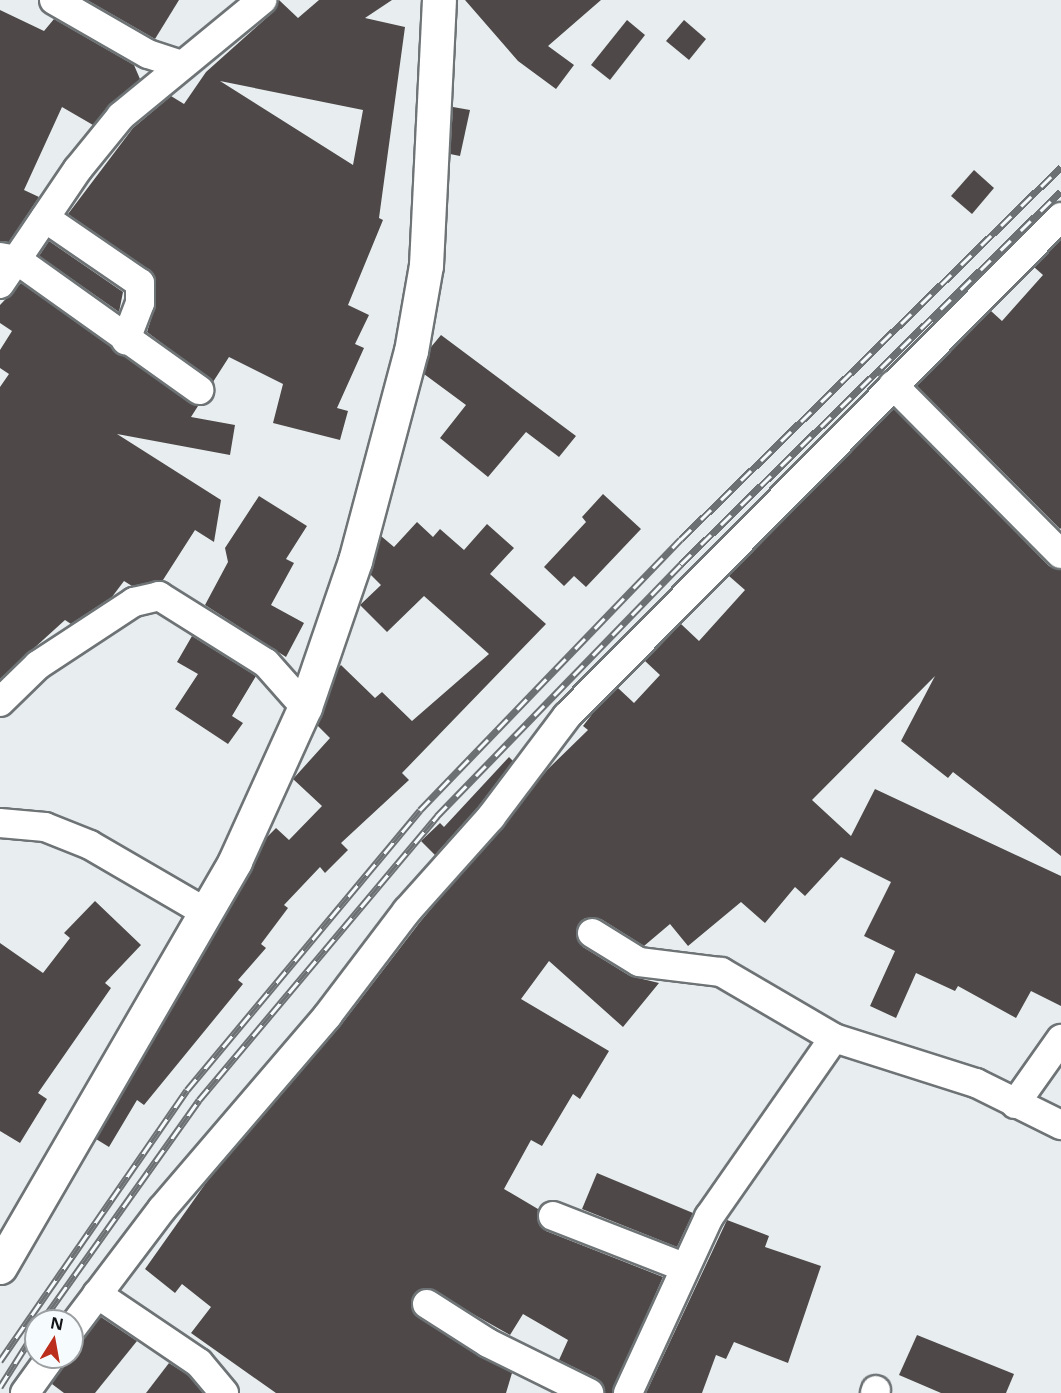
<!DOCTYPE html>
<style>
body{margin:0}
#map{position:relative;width:1061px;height:1393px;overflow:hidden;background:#e8eef0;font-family:"Open Sans",sans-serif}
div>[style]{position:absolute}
.building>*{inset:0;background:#4e4948}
.roads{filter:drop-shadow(2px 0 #6e7375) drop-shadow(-2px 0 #6e7375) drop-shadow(0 2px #6e7375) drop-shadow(0 -2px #6e7375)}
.street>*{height:28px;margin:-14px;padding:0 14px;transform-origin:14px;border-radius:14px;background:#fff}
.secondary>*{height:33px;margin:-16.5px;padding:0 16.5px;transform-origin:16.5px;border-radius:16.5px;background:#fff}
.rail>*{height:7px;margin-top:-3.5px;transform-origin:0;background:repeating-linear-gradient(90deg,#f6fbfe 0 14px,#6d7072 0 28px);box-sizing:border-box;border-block:2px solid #6d7072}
span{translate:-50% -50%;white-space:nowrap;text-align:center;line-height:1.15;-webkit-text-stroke:6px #f6fbfe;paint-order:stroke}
.north{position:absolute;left:24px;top:1309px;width:60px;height:60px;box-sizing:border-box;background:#f6fbfe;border:2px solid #9b9fa1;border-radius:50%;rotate:11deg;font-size:16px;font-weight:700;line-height:24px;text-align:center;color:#121415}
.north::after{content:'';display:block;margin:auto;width:21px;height:27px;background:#bb2e1b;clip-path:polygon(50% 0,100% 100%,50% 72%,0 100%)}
</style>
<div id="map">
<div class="building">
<div style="clip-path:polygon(87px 0,179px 0,155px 39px)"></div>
<div style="clip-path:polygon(evenodd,279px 0,298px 18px,319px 0,392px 0,365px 18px,405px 27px,379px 218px,383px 220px,348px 305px,369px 315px,355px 344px,364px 348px,337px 408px,348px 411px,340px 440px,273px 423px,283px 384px,229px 357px,213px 382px,147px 332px,156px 303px,154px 275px,68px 214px,133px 128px,171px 96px,184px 104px,206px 72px,272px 13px,279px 0,220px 81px,363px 110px,353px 165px,220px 81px)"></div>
<div style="clip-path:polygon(465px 0,601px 0,548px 46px,574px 65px,556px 89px,518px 61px)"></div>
<div style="clip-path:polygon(0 10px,44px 31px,54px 19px,134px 65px,140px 79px,93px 125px,62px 107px,24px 190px,39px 197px,9px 242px,0 241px)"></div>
<div style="clip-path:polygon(627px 20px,645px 35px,610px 80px,591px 65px)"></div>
<div style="clip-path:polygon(684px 20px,706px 39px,689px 60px,666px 41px)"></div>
<div style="clip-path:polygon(453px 107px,470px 110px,460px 156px,450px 154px)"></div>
<div style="clip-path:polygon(974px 170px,994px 188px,972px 214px,951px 196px)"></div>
<div style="clip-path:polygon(1061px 240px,1061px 528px,1060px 529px,917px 386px,991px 311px,1002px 321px,1043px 275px,1034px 267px)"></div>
<div style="clip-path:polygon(49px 241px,123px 292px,119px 312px,39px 256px)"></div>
<div style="clip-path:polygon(21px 283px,198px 406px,191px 417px,235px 425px,230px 455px,117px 434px,221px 500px,214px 542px,195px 530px,163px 580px,132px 586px,124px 581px,112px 597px,71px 624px,65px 620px,0 679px,0 387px,9px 374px,0 368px,0 350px,12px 331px,0 323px,0 305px)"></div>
<div style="clip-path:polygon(441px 335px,576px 436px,559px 457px,526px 432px,488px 477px,440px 438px,466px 405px,424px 374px,431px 347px)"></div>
<div style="clip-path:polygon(894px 409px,1049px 566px,1061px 570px,1061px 856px,953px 772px,948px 778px,901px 741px,935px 676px,812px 800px,851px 836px,875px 789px,1061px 876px,1061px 1006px,1031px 991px,1016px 1018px,958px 986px,955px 991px,916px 973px,896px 1018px,870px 1006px,895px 951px,864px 936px,891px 882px,841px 857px,805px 896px,795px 887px,765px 923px,741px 902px,688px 946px,670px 924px,644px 946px,601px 919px,585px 918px,576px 932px,583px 947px,630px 976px,659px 983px,623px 1027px,549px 961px,521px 999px,609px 1051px,580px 1099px,573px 1094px,542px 1146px,531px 1140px,504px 1189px,538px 1209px,537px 1219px,546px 1231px,663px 1277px,612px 1393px,605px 1393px,596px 1378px,559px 1360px,568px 1340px,523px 1314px,510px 1335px,427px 1288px,413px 1296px,413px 1312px,512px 1373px,506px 1393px,276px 1393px,191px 1333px,211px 1307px,182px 1284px,175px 1293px,145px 1269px,208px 1180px,341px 1025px,420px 922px,548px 769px,588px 730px,583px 726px,593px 713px,618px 688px,634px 703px,660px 675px,645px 661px,681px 624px,699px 641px,745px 590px,729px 576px)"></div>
<div style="clip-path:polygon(603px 494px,641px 529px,586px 587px,574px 576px,564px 586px,544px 567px,586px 522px,582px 517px)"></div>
<div style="clip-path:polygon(259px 496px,307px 526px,286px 559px,294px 563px,271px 605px,304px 623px,286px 657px,205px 605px,228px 562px,225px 548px)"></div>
<div style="clip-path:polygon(417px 522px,433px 537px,440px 529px,464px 550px,487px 524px,514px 548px,490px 574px,546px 624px,402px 773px,409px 780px,341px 843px,348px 850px,325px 873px,320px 867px,284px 905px,288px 908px,261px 944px,266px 948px,238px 980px,243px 984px,144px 1105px,137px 1100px,109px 1147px,96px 1139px,266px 838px,276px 828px,289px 840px,322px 806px,293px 779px,330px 738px,317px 725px,338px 668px,341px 665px,375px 698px,382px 692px,412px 721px,489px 654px,424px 596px,387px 632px,360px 605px,381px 585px,370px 574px,381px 536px,394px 547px)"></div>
<div style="clip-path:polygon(192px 636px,256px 676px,232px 716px,243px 723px,228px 744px,175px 709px,198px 674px,177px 662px)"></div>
<div style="clip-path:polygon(509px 757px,513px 761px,478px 807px,435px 855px,421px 841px,440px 823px,444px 827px)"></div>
<div style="clip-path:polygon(95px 901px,141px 945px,105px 983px,111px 988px,38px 1093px,47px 1099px,20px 1143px,0 1131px,0 943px,43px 973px,70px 938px,64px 933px)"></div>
<div style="clip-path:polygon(597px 1173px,693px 1213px,677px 1247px,582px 1209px)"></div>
<div style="clip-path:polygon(727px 1220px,769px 1236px,765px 1247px,821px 1266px,788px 1363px,734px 1342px,726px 1359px,716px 1355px,702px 1393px,646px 1393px)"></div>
<div style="clip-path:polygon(101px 1317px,137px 1341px,95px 1393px,64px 1393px,52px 1384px,72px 1349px)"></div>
<div style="clip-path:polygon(917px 1335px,1014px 1374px,1006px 1393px,941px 1393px,899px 1375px)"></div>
<div style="clip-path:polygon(169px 1363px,188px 1375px,203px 1393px,146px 1393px)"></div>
</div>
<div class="roads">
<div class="street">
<div style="left:54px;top:0;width:108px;rotate:29.9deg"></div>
<div style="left:148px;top:54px;width:33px;rotate:18deg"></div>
<div style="left:45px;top:218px;width:115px;rotate:34.4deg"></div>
<div style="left:140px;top:283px;width:20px;rotate:90deg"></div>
<div style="left:140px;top:303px;width:40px;rotate:111deg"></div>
<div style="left:0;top:257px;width:17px;rotate:10deg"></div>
<div style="left:17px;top:260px;width:224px;rotate:35.5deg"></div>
<div style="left:0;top:284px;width:139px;rotate:-55.9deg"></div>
<div style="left:78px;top:169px;width:68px;rotate:-50.9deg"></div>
<div style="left:121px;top:116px;width:183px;rotate:-39.4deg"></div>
<div style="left:893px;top:385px;width:238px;rotate:45.2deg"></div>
<div style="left:0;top:702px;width:53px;rotate:-44.2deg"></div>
<div style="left:38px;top:665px;width:115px;rotate:-33.3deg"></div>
<div style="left:134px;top:602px;width:26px;rotate:-13deg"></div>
<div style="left:159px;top:596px;width:126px;rotate:32.1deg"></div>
<div style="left:266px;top:663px;width:59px;rotate:48.4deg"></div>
<div style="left:0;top:823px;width:45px;rotate:5.1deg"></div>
<div style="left:45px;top:827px;width:48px;rotate:21.8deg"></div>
<div style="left:90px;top:845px;width:133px;rotate:30.2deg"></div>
<div style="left:592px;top:933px;width:55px;rotate:31.7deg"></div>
<div style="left:639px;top:962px;width:83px;rotate:7deg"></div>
<div style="left:721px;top:972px;width:131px;rotate:30.3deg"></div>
<div style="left:834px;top:1038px;width:149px;rotate:17.6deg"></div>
<div style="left:976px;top:1083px;width:95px;rotate:26.3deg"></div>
<div style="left:1015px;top:1104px;width:80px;rotate:-54.7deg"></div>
<div style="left:553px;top:1216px;width:141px;rotate:21.3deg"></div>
<div style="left:97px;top:1294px;width:123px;rotate:34.1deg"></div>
<div style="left:199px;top:1363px;width:39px;rotate:50deg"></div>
<div style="left:427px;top:1304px;width:72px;rotate:32.6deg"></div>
<div style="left:488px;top:1343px;width:113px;rotate:26.3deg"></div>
<div style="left:72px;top:1328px;width:149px;rotate:-52.9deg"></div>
<div style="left:162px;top:1209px;width:255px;rotate:-49.4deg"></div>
<div style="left:328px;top:1015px;width:131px;rotate:-52.8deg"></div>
<div style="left:407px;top:911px;width:126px;rotate:-48.2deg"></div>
<div style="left:491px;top:817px;width:126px;rotate:-53deg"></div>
<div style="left:567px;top:716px;width:702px;rotate:-45.29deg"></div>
<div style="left:25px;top:1393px;width:44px;rotate:-54.2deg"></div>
<div style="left:628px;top:1393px;width:194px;rotate:-65.3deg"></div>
<div style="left:709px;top:1217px;width:218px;rotate:-55.1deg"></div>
<div style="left:875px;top:1393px;width:3px;rotate:-72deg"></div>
</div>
<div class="secondary">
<div style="left:0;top:1267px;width:469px;rotate:-59.9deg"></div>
<div style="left:235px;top:861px;width:169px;rotate:-65.6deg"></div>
<div style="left:305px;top:707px;width:154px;rotate:-71.1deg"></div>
<div style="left:355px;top:561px;width:217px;rotate:-75.1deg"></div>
<div style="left:411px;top:351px;width:87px;rotate:-80.1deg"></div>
<div style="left:426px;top:265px;width:265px;rotate:-87.2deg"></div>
</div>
</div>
<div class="rail">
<div style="left:42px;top:1321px;width:271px;rotate:-54.6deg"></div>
<div style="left:199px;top:1100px;width:371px;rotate:-50deg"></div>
<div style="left:437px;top:816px;width:351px;rotate:-45.9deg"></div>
<div style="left:681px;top:564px;width:532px;rotate:-44.47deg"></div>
<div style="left:0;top:1361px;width:329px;rotate:-55.4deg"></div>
<div style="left:187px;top:1090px;width:364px;rotate:-50.2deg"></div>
<div style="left:420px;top:810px;width:376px;rotate:-46.1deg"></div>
<div style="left:681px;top:539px;width:532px;rotate:-44.39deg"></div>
<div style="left:0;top:1387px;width:67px;rotate:-57.7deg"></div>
</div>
<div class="north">N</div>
</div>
